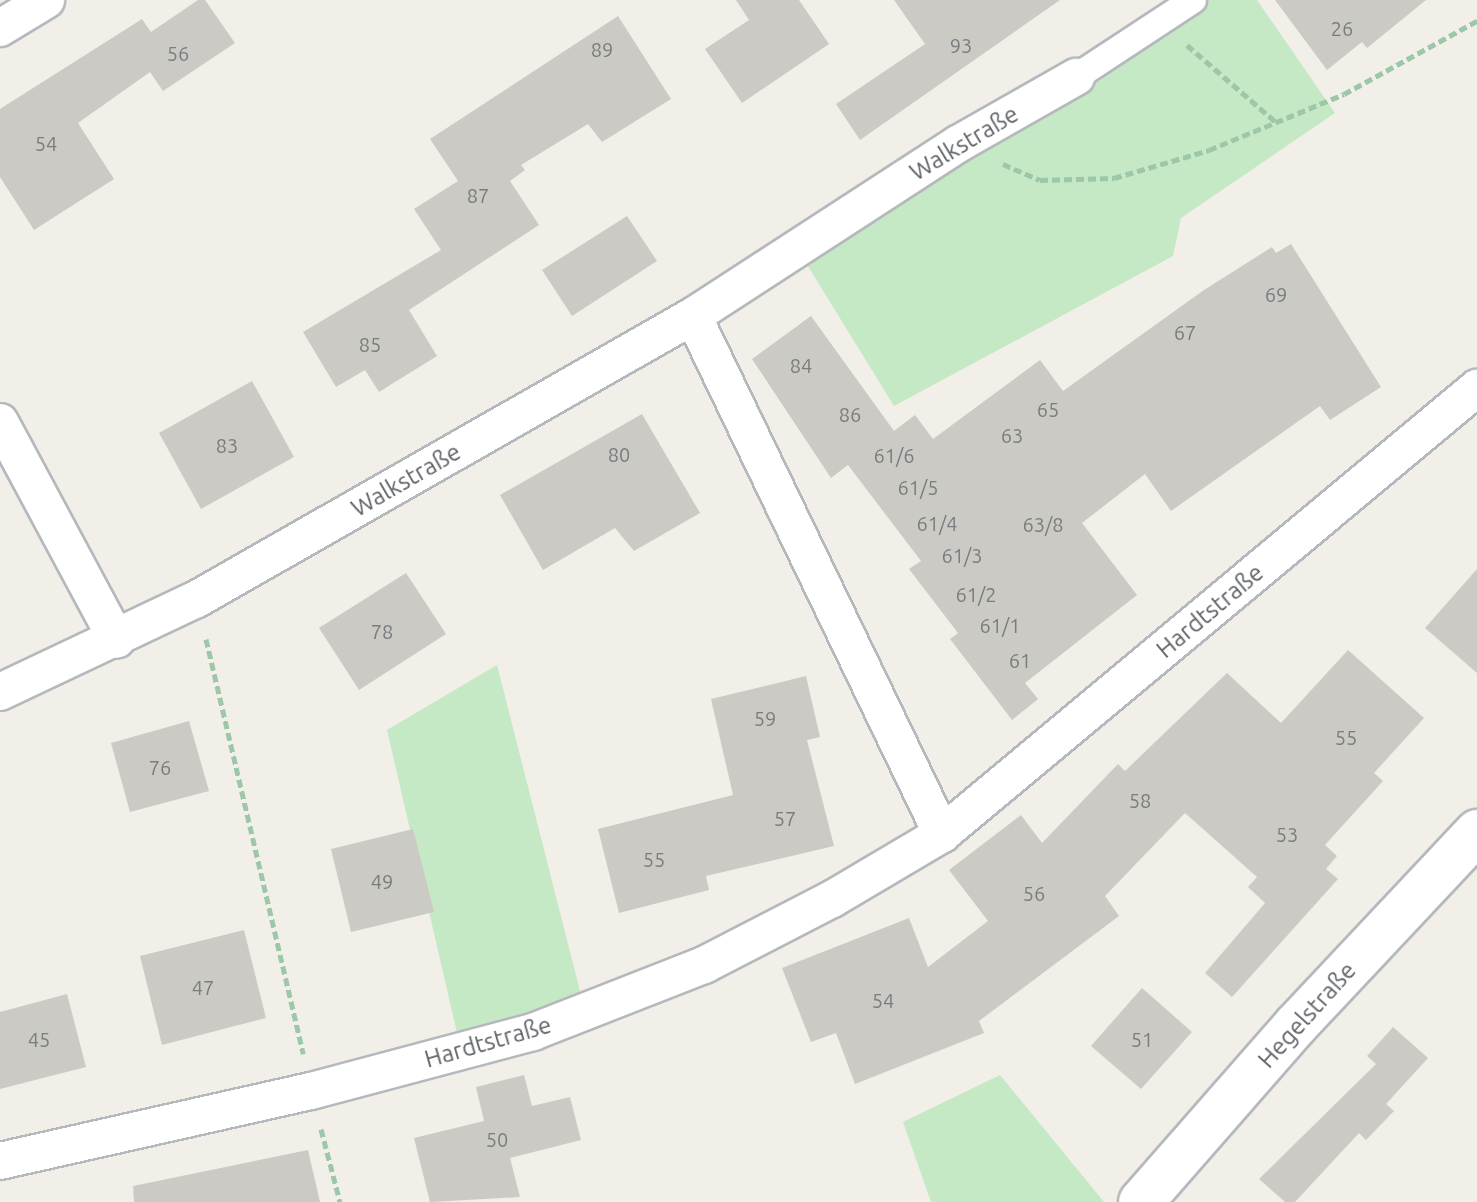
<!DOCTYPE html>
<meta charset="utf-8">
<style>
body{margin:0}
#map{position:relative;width:1477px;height:1202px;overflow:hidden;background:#f1efe8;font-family:Ubuntu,sans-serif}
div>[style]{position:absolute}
.green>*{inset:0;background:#c5e8c5}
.building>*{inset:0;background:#cccac5}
.path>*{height:5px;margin-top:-2.5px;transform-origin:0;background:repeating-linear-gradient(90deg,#9cc7a9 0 8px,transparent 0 12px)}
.roads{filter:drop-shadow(2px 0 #b5b8bc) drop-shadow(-2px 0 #b5b8bc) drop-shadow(0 2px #b5b8bc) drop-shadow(0 -2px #b5b8bc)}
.pedestrian>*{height:26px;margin:-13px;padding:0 13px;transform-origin:13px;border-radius:13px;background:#fff}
.minor>*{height:36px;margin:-18px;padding:0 18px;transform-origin:18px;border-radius:18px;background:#fff}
.tertiary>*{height:44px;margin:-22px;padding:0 22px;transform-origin:22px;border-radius:22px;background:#fff}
span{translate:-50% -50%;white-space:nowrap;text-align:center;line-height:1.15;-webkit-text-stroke:7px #fff;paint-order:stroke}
.number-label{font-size:20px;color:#7a7d7f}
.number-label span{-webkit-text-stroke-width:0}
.street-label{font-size:24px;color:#5f6368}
</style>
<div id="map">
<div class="green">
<div style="clip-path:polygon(1199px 0,1257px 0,1335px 113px,1181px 218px,1173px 256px,894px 406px,806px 263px)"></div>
<div style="clip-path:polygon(497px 665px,582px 999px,458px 1037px,387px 730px)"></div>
<div style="clip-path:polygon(1000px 1075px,1104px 1202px,931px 1202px,903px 1122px)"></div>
</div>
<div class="building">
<div style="clip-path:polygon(198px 0,205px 0,235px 43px,163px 91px,150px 72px,78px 123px,114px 179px,34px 230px,0 177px,0 109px,142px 19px,151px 32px)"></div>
<div style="clip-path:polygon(736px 0,799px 0,829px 44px,742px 103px,705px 49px,749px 20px)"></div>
<div style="clip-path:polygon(894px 0,1060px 0,860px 140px,836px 104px,925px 44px)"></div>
<div style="clip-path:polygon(1275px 0,1426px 0,1367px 48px,1362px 42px,1327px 70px)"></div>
<div style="clip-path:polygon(618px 16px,671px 99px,602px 142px,588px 124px,521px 165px,525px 170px,510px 181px,539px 225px,409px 310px,437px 356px,379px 392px,365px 370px,336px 387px,303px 332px,441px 250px,414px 209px,458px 181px,430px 139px)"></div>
<div style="clip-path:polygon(627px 216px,657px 261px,572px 316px,542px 270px)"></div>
<div style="clip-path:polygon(1291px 244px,1381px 387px,1330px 420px,1320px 406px,1171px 511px,1145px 474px,1082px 523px,1137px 595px,1025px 683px,1038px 699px,1012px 720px,950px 639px,958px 633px,909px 569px,921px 561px,848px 465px,831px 478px,752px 359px,811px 316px,894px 431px,915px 415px,933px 439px,1040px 360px,1063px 391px,1204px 290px,1272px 247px,1276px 253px)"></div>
<div style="clip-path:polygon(252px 381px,294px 457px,201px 509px,159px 433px)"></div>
<div style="clip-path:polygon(642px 414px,700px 513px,634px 551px,615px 528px,543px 570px,500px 495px)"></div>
<div style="clip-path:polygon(1477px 569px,1477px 673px,1425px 628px)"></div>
<div style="clip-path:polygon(406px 573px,446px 634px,359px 690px,319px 628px)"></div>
<div style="clip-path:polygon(1348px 650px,1424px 718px,1374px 773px,1383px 781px,1325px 845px,1337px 856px,1326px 869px,1338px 879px,1232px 997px,1205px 973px,1265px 903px,1248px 887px,1257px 877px,1185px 813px,1105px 896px,1119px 916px,979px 1021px,984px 1033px,855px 1084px,836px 1033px,811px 1042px,782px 968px,909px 918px,928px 967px,988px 921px,949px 870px,1021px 815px,1042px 843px,1118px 764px,1125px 771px,1227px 673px,1281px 723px)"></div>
<div style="clip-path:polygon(806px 676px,820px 737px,807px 740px,834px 846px,706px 876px,709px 890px,619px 913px,598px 829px,733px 795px,711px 699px)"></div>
<div style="clip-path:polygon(189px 721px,209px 791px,130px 812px,111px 743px)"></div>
<div style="clip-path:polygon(413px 829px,434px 912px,351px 932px,331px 849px)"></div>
<div style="clip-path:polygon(244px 930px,266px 1018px,162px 1045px,140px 956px)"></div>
<div style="clip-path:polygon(1142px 988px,1192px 1032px,1141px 1089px,1091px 1046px)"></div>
<div style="clip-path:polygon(67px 994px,86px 1067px,0 1089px,0 1012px)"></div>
<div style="clip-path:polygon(1393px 1027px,1428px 1058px,1386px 1104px,1394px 1111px,1366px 1140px,1359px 1133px,1295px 1202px,1285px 1202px,1259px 1179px,1376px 1064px,1367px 1056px)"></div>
<div style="clip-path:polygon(524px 1075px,532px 1106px,570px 1097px,581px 1140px,510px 1158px,520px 1197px,430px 1202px,414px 1138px,484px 1121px,476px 1087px)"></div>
<div style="clip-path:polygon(308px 1150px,320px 1202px,134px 1202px,133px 1186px)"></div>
</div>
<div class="path">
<div style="left:1187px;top:45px;width:118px;rotate:40.9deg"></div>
<div style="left:1003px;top:164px;width:40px;rotate:23.4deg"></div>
<div style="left:1040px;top:180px;width:74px;rotate:-1.5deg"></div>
<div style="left:1114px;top:178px;width:99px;rotate:-16.4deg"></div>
<div style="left:1209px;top:150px;width:146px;rotate:-22.5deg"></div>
<div style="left:1344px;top:94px;width:152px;rotate:-28.8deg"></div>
<div style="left:206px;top:639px;width:426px;rotate:76.8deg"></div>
<div style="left:321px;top:1129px;width:75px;rotate:75.4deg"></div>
</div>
<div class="roads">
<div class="pedestrian">
<div style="left:1076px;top:77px;width:140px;rotate:-33.3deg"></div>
</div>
<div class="minor">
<div style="left:0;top:28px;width:54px;rotate:-31.3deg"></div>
<div style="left:693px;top:316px;width:575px;rotate:64.33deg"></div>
<div style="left:0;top:422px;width:247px;rotate:61.8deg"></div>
<div style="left:0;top:692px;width:218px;rotate:-25.3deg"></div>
<div style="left:197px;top:599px;width:571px;rotate:-29.71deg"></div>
<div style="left:693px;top:316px;width:316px;rotate:-33deg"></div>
<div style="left:958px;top:144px;width:136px;rotate:-29.6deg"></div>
<div style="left:0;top:1161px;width:319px;rotate:-12.7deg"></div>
<div style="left:311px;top:1091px;width:230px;rotate:-14.9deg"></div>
<div style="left:533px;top:1032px;width:184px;rotate:-21.4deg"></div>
<div style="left:704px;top:965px;width:144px;rotate:-27.3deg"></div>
<div style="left:832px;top:899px;width:128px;rotate:-30.6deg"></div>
<div style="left:942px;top:834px;width:697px;rotate:-39.82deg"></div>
</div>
<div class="tertiary">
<div style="left:1141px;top:1202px;width:235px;rotate:-48.8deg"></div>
<div style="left:1296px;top:1025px;width:265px;rotate:-46.8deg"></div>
</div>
</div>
<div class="number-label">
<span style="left:1342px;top:28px">26</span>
<span style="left:961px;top:45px">93</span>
<span style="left:602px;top:49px">89</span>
<span style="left:178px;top:53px">56</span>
<span style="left:46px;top:143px">54</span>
<span style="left:478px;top:195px">87</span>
<span style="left:1276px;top:294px">69</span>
<span style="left:1185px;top:332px">67</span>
<span style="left:370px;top:344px">85</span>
<span style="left:801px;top:365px">84</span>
<span style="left:1048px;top:409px">65</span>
<span style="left:850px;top:414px">86</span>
<span style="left:1012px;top:435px">63</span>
<span style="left:227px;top:445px">83</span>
<span style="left:619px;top:454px">80</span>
<span style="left:894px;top:455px">61/6</span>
<span style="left:918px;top:487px">61/5</span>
<span style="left:937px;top:523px">61/4</span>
<span style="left:1043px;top:524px">63/8</span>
<span style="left:962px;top:555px">61/3</span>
<span style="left:976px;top:594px">61/2</span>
<span style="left:1000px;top:625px">61/1</span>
<span style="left:382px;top:631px">78</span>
<span style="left:1020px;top:660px">61</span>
<span style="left:765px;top:718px">59</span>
<span style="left:1346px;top:737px">55</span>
<span style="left:160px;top:767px">76</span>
<span style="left:1140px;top:800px">58</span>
<span style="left:785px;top:818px">57</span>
<span style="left:1287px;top:834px">53</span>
<span style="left:654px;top:859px">55</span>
<span style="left:382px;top:881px">49</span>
<span style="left:1034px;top:893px">56</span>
<span style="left:203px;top:987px">47</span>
<span style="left:883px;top:1000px">54</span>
<span style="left:39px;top:1039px">45</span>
<span style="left:1142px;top:1039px">51</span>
<span style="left:497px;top:1139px">50</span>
</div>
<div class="street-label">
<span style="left:964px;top:143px;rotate:-31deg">Walkstraße</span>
<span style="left:406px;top:480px;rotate:-30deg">Walkstraße</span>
<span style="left:1210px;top:611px;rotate:-40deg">Hardtstraße</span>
<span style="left:1307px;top:1015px;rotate:-48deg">Hegelstraße</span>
<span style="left:488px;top:1042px;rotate:-16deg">Hardtstraße</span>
</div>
</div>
